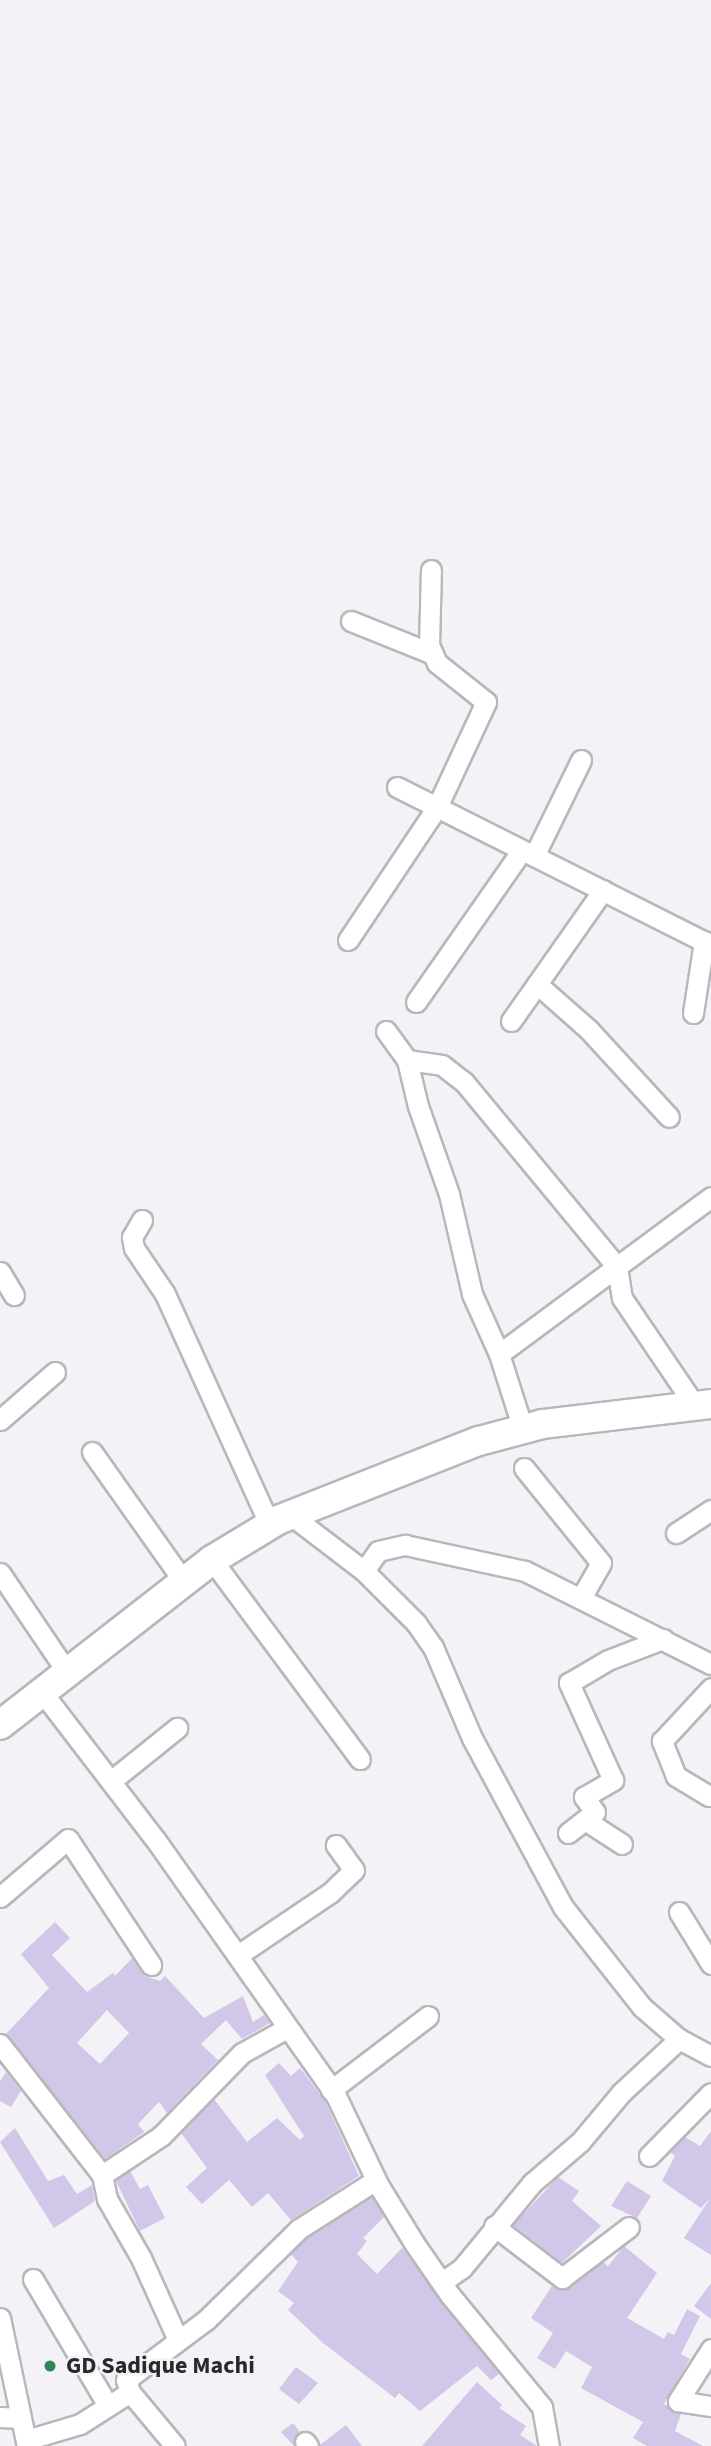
<!DOCTYPE html>
<style>
body{margin:0}
#map{position:relative;width:711px;height:2446px;overflow:hidden;background:#f3f2f6;font-family:"Source Sans 3",sans-serif}
div>[style]{position:absolute}
.building>*{inset:0;background:#d2c6e9}
.roads{filter:drop-shadow(2px 0 #b8b7bb) drop-shadow(-2px 0 #b8b7bb) drop-shadow(0 2px #b8b7bb) drop-shadow(0 -2px #b8b7bb)}
.street>*{height:19px;margin:-9.5px;padding:0 9.5px;transform-origin:9.5px;border-radius:9.5px;background:#fff}
.secondary>*{height:28px;margin:-14px;padding:0 14px;transform-origin:14px;border-radius:14px;background:#fff}
.dots>*{width:19px;height:19px;translate:-50% -50%;box-sizing:border-box;border:4px solid #f3f2f6;border-radius:50%}
span{translate:-50% -50%;white-space:nowrap;text-align:center;line-height:1.15;-webkit-text-stroke:5px #f3f2f6;paint-order:stroke}
.poi-label{font-size:24px;color:#29292b;font-weight:700}
.left{translate:0 -50%;text-align:left}
</style>
<div id="map">
<div class="building">
<div style="clip-path:polygon(evenodd,55px 1922px,70px 1938px,52px 1955px,87px 1992px,113px 1973px,115px 1976px,132px 1958px,145px 1976px,160px 1981px,165px 1976px,204px 2018px,243px 1996px,253px 2022px,264px 2015px,270px 2023px,242px 2039px,226px 2020px,201px 2044px,218px 2060px,167px 2113px,159px 2102px,138px 2124px,144px 2132px,105px 2159px,6px 2034px,49px 1988px,21px 1954px,55px 1922px,107px 2010px,129px 2033px,100px 2064px,77px 2043px,107px 2010px)"></div>
<div style="clip-path:polygon(279px 2063px,291px 2076px,300px 2068px,325px 2101px,359px 2176px,291px 2220px,268px 2193px,252px 2207px,229px 2180px,202px 2204px,186px 2187px,207px 2168px,181px 2133px,214px 2099px,247px 2142px,277px 2118px,300px 2140px,304px 2136px,265px 2075px)"></div>
<div style="clip-path:polygon(6px 2072px,21px 2091px,11px 2107px,0 2101px,0 2081px)"></div>
<div style="clip-path:polygon(15px 2128px,48px 2181px,64px 2175px,77px 2194px,92px 2185px,95px 2201px,54px 2228px,0 2142px)"></div>
<div style="clip-path:polygon(711px 2131px,711px 2255px,684px 2238px,711px 2197px,701px 2208px,662px 2181px,675px 2156px,670px 2152px,685px 2137px,700px 2146px)"></div>
<div style="clip-path:polygon(130px 2171px,140px 2189px,148px 2185px,165px 2218px,140px 2231px,116px 2181px)"></div>
<div style="clip-path:polygon(558px 2177px,579px 2191px,572px 2201px,601px 2226px,562px 2263px,513px 2225px)"></div>
<div style="clip-path:polygon(627px 2181px,651px 2196px,637px 2218px,611px 2206px)"></div>
<div style="clip-path:polygon(372px 2197px,384px 2217px,363px 2238px,367px 2241px,357px 2254px,377px 2274px,402px 2248px,499px 2374px,491px 2380px,477px 2366px,420px 2411px,399px 2393px,395px 2398px,323px 2343px,288px 2310px,294px 2303px,278px 2291px,298px 2262px,291px 2254px,307px 2239px)"></div>
<div style="clip-path:polygon(624px 2246px,657px 2273px,627px 2318px,664px 2339px,668px 2332px,674px 2335px,687px 2309px,700px 2316px,681px 2354px,690px 2359px,664px 2404px,681px 2414px,675px 2431px,703px 2446px,647px 2446px,633px 2438px,643px 2422px,581px 2388px,592px 2367px,566px 2351px,555px 2369px,537px 2358px,553px 2333px,531px 2318px,552px 2286px,569px 2288px,603px 2262px,608px 2266px)"></div>
<div style="clip-path:polygon(711px 2283px,711px 2319px,694px 2306px)"></div>
<div style="clip-path:polygon(296px 2367px,318px 2383px,299px 2404px,279px 2389px)"></div>
<div style="clip-path:polygon(477px 2382px,502px 2405px,499px 2408px,526px 2426px,520px 2435px,537px 2446px,422px 2446px)"></div>
<div style="clip-path:polygon(293px 2423px,299px 2431px,294px 2446px,281px 2432px)"></div>
<div style="clip-path:polygon(346px 2425px,362px 2446px,320px 2446px,320px 2445px)"></div>
</div>
<div class="roads">
<div class="street">
<div style="left:351px;top:621px;width:88px;rotate:21.9deg"></div>
<div style="left:397px;top:787px;width:352px;rotate:26.7deg"></div>
<div style="left:534px;top:856px;width:107px;rotate:-63.9deg"></div>
<div style="left:348px;top:940px;width:160px;rotate:-56.2deg"></div>
<div style="left:437px;top:807px;width:116px;rotate:-65deg"></div>
<div style="left:486px;top:702px;width:63px;rotate:-141.5deg"></div>
<div style="left:437px;top:663px;width:20px;rotate:-114deg"></div>
<div style="left:429px;top:645px;width:75px;rotate:-88.5deg"></div>
<div style="left:537px;top:984px;width:69px;rotate:41.5deg"></div>
<div style="left:589px;top:1030px;width:118px;rotate:47.4deg"></div>
<div style="left:416px;top:1002px;width:185px;rotate:-55.1deg"></div>
<div style="left:693px;top:1013px;width:73px;rotate:-81.3deg"></div>
<div style="left:511px;top:1021px;width:160px;rotate:-54.9deg"></div>
<div style="left:386px;top:1031px;width:36px;rotate:54deg"></div>
<div style="left:407px;top:1060px;width:47px;rotate:76.6deg"></div>
<div style="left:418px;top:1106px;width:93px;rotate:70.6deg"></div>
<div style="left:449px;top:1194px;width:103px;rotate:77deg"></div>
<div style="left:472px;top:1294px;width:66px;rotate:65.8deg"></div>
<div style="left:499px;top:1354px;width:79px;rotate:72.3deg"></div>
<div style="left:407px;top:1060px;width:35px;rotate:8deg"></div>
<div style="left:442px;top:1065px;width:28px;rotate:38deg"></div>
<div style="left:464px;top:1082px;width:240px;rotate:50.4deg"></div>
<div style="left:617px;top:1267px;width:31px;rotate:81deg"></div>
<div style="left:622px;top:1298px;width:130px;rotate:55.9deg"></div>
<div style="left:142px;top:1220px;width:20px;rotate:120deg"></div>
<div style="left:132px;top:1237px;width:11px;rotate:80deg"></div>
<div style="left:134px;top:1248px;width:55px;rotate:56deg"></div>
<div style="left:165px;top:1294px;width:254px;rotate:65.6deg"></div>
<div style="left:0;top:1272px;width:27px;rotate:59deg"></div>
<div style="left:499px;top:1354px;width:264px;rotate:-36.5deg"></div>
<div style="left:0;top:1420px;width:73px;rotate:-41.1deg"></div>
<div style="left:92px;top:1452px;width:159px;rotate:54.7deg"></div>
<div style="left:524px;top:1468px;width:122px;rotate:51deg"></div>
<div style="left:601px;top:1563px;width:40px;rotate:119.7deg"></div>
<div style="left:292px;top:1516px;width:91px;rotate:37.4deg"></div>
<div style="left:364px;top:1571px;width:74px;rotate:45deg"></div>
<div style="left:416px;top:1623px;width:29px;rotate:55deg"></div>
<div style="left:433px;top:1647px;width:99px;rotate:66.8deg"></div>
<div style="left:472px;top:1738px;width:192px;rotate:61.7deg"></div>
<div style="left:563px;top:1907px;width:127px;rotate:51.7deg"></div>
<div style="left:642px;top:2007px;width:49px;rotate:40.9deg"></div>
<div style="left:679px;top:2039px;width:36px;rotate:28deg"></div>
<div style="left:676px;top:1533px;width:42px;rotate:-33.3deg"></div>
<div style="left:212px;top:1560px;width:248px;rotate:53.4deg"></div>
<div style="left:364px;top:1571px;width:24px;rotate:-55deg"></div>
<div style="left:378px;top:1551px;width:28px;rotate:-13deg"></div>
<div style="left:405px;top:1545px;width:123px;rotate:12.2deg"></div>
<div style="left:525px;top:1571px;width:208px;rotate:26.6deg"></div>
<div style="left:0;top:1573px;width:120px;rotate:55.9deg"></div>
<div style="left:42px;top:1692px;width:185px;rotate:52.5deg"></div>
<div style="left:155px;top:1839px;width:314px;rotate:54.8deg"></div>
<div style="left:336px;top:2096px;width:100px;rotate:64.5deg"></div>
<div style="left:379px;top:2186px;width:67px;rotate:58.4deg"></div>
<div style="left:414px;top:2243px;width:63px;rotate:55.3deg"></div>
<div style="left:450px;top:2295px;width:145px;rotate:50.6deg"></div>
<div style="left:542px;top:2407px;width:40px;rotate:80deg"></div>
<div style="left:111px;top:1781px;width:85px;rotate:-38.8deg"></div>
<div style="left:709px;top:1796px;width:39px;rotate:-149deg"></div>
<div style="left:676px;top:1776px;width:38px;rotate:-112deg"></div>
<div style="left:662px;top:1741px;width:72px;rotate:-47.2deg"></div>
<div style="left:585px;top:1820px;width:44px;rotate:33deg"></div>
<div style="left:568px;top:1833px;width:34px;rotate:-38deg"></div>
<div style="left:595px;top:1812px;width:19px;rotate:-126deg"></div>
<div style="left:584px;top:1797px;width:34px;rotate:-30deg"></div>
<div style="left:613px;top:1780px;width:107px;rotate:-114.4deg"></div>
<div style="left:569px;top:1683px;width:45px;rotate:-30.5deg"></div>
<div style="left:608px;top:1660px;width:59px;rotate:-20.9deg"></div>
<div style="left:0;top:1897px;width:89px;rotate:-40.5deg"></div>
<div style="left:68px;top:1839px;width:151px;rotate:56.6deg"></div>
<div style="left:679px;top:1912px;width:61px;rotate:58.4deg"></div>
<div style="left:238px;top:1955px;width:111px;rotate:-34deg"></div>
<div style="left:330px;top:1893px;width:33px;rotate:-44deg"></div>
<div style="left:354px;top:1870px;width:31px;rotate:-126deg"></div>
<div style="left:0;top:2044px;width:166px;rotate:52.1deg"></div>
<div style="left:102px;top:2175px;width:71px;rotate:-33.5deg"></div>
<div style="left:161px;top:2136px;width:116px;rotate:-45.7deg"></div>
<div style="left:242px;top:2053px;width:51px;rotate:-29.1deg"></div>
<div style="left:331px;top:2090px;width:122px;rotate:-37.3deg"></div>
<div style="left:649px;top:2156px;width:88px;rotate:-45.5deg"></div>
<div style="left:102px;top:2175px;width:25px;rotate:78deg"></div>
<div style="left:107px;top:2199px;width:68px;rotate:60deg"></div>
<div style="left:141px;top:2258px;width:90px;rotate:65.7deg"></div>
<div style="left:494px;top:2226px;width:86px;rotate:37.4deg"></div>
<div style="left:562px;top:2278px;width:84px;rotate:-37.3deg"></div>
<div style="left:33px;top:2279px;width:147px;rotate:59.4deg"></div>
<div style="left:442px;top:2282px;width:24px;rotate:-35deg"></div>
<div style="left:462px;top:2268px;width:110px;rotate:-50.5deg"></div>
<div style="left:532px;top:2183px;width:63px;rotate:-40.5deg"></div>
<div style="left:580px;top:2142px;width:65px;rotate:-50deg"></div>
<div style="left:622px;top:2092px;width:78px;rotate:-42.9deg"></div>
<div style="left:0;top:2318px;width:131px;rotate:78.1deg"></div>
<div style="left:711px;top:2349px;width:62px;rotate:122.4deg"></div>
<div style="left:678px;top:2401px;width:33px;rotate:9deg"></div>
<div style="left:130px;top:2392px;width:70px;rotate:50.2deg"></div>
<div style="left:0;top:2417px;width:21px;rotate:3deg"></div>
<div style="left:26px;top:2440px;width:56px;rotate:-16.5deg"></div>
<div style="left:80px;top:2424px;width:59px;rotate:-32.6deg"></div>
<div style="left:130px;top:2392px;width:13px;rotate:-108deg"></div>
<div style="left:126px;top:2380px;width:100px;rotate:-36.9deg"></div>
<div style="left:206px;top:2320px;width:130px;rotate:-44.4deg"></div>
<div style="left:299px;top:2229px;width:91px;rotate:-32.5deg"></div>
<div style="left:305px;top:2442px;width:5px;rotate:53deg"></div>
</div>
<div class="secondary">
<div style="left:0;top:1725px;width:269px;rotate:-37.9deg"></div>
<div style="left:212px;top:1560px;width:77px;rotate:-31.2deg"></div>
<div style="left:278px;top:1520px;width:216px;rotate:-21.5deg"></div>
<div style="left:479px;top:1441px;width:66px;rotate:-14.9deg"></div>
<div style="left:543px;top:1424px;width:169px;rotate:-6.8deg"></div>
</div>
</div>
<div class="dots">
<div style="left:50px;top:2366px;background:#2d855a"></div>
</div>
<div class="poi-label">
<span class="left" style="left:66px;top:2366px">GD Sadique Machi</span>
</div>
</div>
